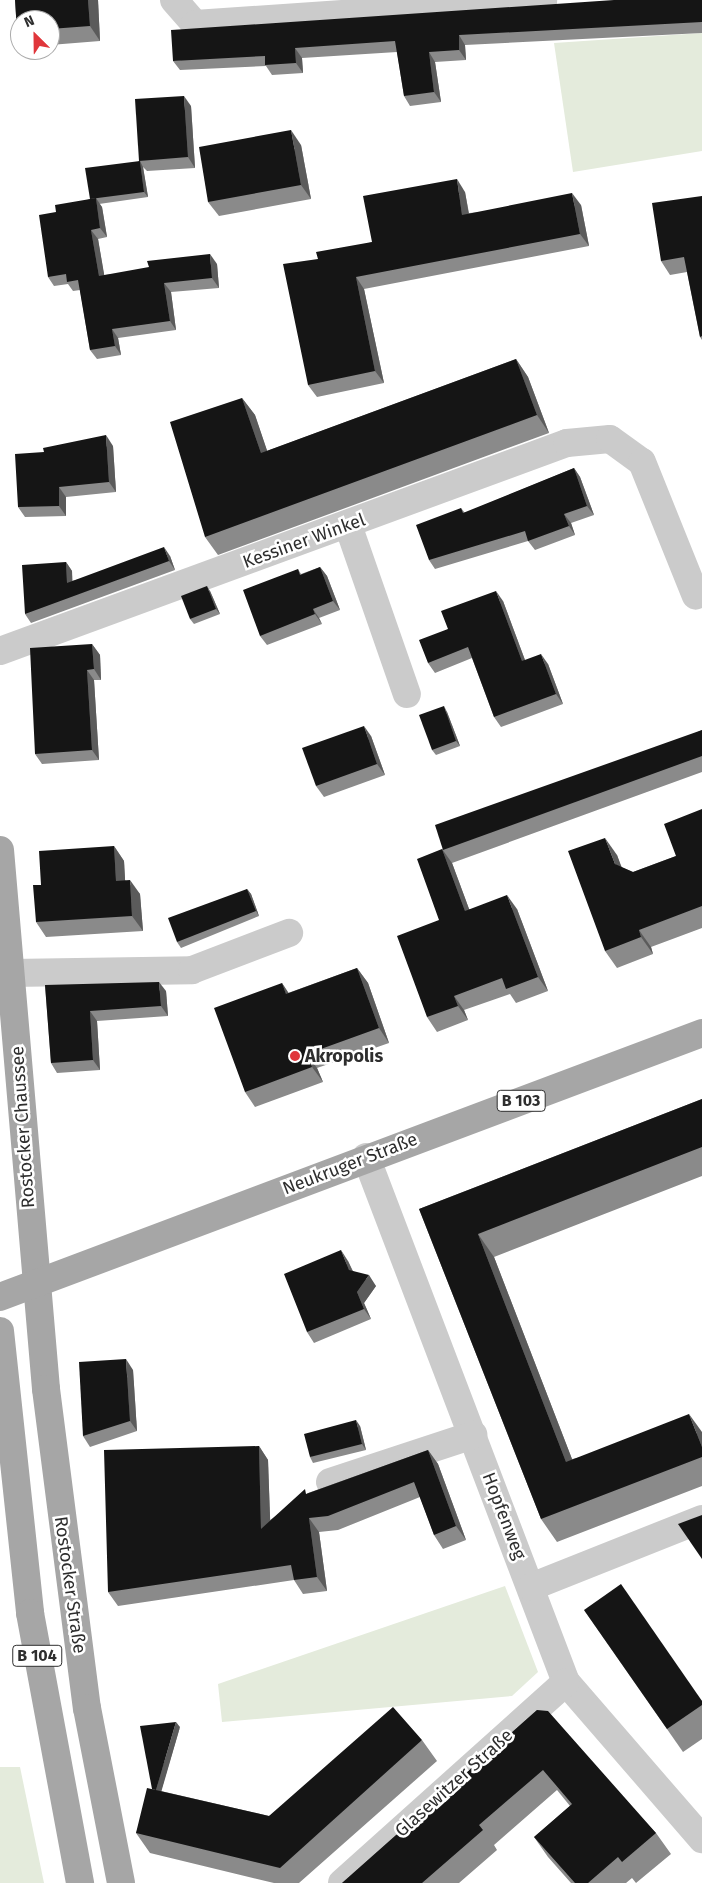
<!DOCTYPE html>
<meta charset="utf-8">
<style>
body{margin:0}
#map{position:relative;width:702px;height:1883px;overflow:hidden;background:#fff;font-family:"Fira Sans",sans-serif}
div>[style]{position:absolute}
.green>*{inset:0;background:#e4ebdc}
.minor>*{height:28px;margin:-14px;padding:0 14px;transform-origin:14px;border-radius:14px;background:#cbcbcb}
.major>*{height:28px;margin:-14px;padding:0 14px;transform-origin:14px;border-radius:14px;background:#a6a6a6}
.wall>*{inset:0;background:#8a8a8a}
.shaded-wall>*{inset:0;background:#5b5b5b}
.building>*{inset:0;background:#151515}
.dots>*{width:14px;height:14px;translate:-50% -50%;box-sizing:border-box;border:2px solid #fff;border-radius:50%}
span{translate:-50% -50%;white-space:nowrap;text-align:center;line-height:1.15;-webkit-text-stroke:5px #fff;paint-order:stroke}
.shield-label span{padding:1px 4px;background:#fff;border:1px solid;border-radius:4px;-webkit-text-stroke-width:0}
.shield-label{font-size:16px;color:#2e2e2e;font-weight:700}
.street-label{font-size:18px;color:#2e2e2e}
.poi-label{font-size:18px;color:#2e2e2e;font-weight:700}
.left{translate:0 -50%;text-align:left}
.north{position:absolute;left:10px;top:10px;width:50px;height:50px;box-sizing:border-box;background:#fff;border:1px solid #ababab;border-radius:50%;rotate:337deg;font-size:14px;font-weight:700;line-height:20px;text-align:center;color:#2e2e2e}
.north::after{content:'';display:block;margin:auto;width:18px;height:22px;background:#e0363b;clip-path:polygon(50% 0,100% 100%,50% 72%,0 100%)}
</style>
<div id="map">
<div class="green">
<div style="clip-path:polygon(702px 33px,702px 151px,573px 172px,554px 43px)"></div>
<div style="clip-path:polygon(505px 1586px,538px 1672px,512px 1696px,222px 1722px,218px 1684px)"></div>
<div style="clip-path:polygon(0 1767px,20px 1767px,44px 1883px,0 1883px)"></div>
</div>
<div class="minor">
<div style="left:174px;top:0;width:32px;rotate:49deg"></div>
<div style="left:195px;top:24px;width:349px;rotate:-3.9deg"></div>
<div style="left:348px;top:525px;width:179px;rotate:70.8deg"></div>
<div style="left:0;top:651px;width:604px;rotate:-20.15deg"></div>
<div style="left:567px;top:443px;width:43px;rotate:-5.3deg"></div>
<div style="left:610px;top:439px;width:39px;rotate:36deg"></div>
<div style="left:642px;top:462px;width:144px;rotate:68.1deg"></div>
<div style="left:11px;top:973px;width:181px;rotate:-0.9deg"></div>
<div style="left:192px;top:970px;width:104px;rotate:-20.9deg"></div>
<div style="left:366px;top:1157px;width:562px;rotate:69.15deg"></div>
<div style="left:566px;top:1682px;width:208px;rotate:49.1deg"></div>
<div style="left:330px;top:1482px;width:151px;rotate:-18.2deg"></div>
<div style="left:531px;top:1587px;width:184px;rotate:-21.7deg"></div>
<div style="left:342px;top:1883px;width:301px;rotate:-41.9deg"></div>
</div>
<div class="major">
<div style="left:0;top:850px;width:541px;rotate:85.12deg"></div>
<div style="left:46px;top:1389px;width:322px;rotate:82.7deg"></div>
<div style="left:87px;top:1708px;width:178px;rotate:79deg"></div>
<div style="left:0;top:1297px;width:750px;rotate:-20.61deg"></div>
<div style="left:0;top:1331px;width:284px;rotate:83.9deg"></div>
<div style="left:30px;top:1613px;width:275px;rotate:79.5deg"></div>
</div>
<div class="wall">
<div style="clip-path:polygon(15px 0,98px 0,100px 41px,50px 45px,50px 20px,20px 20px,20px 36px,17px 31px)"></div>
<div style="clip-path:polygon(702px 0,702px 33px,465px 45px,466px 60px,435px 62px,441px 102px,410px 106px,404px 96px,397px 52px,302px 58px,303px 73px,272px 75px,266px 66px,180px 70px,173px 61px)"></div>
<div style="clip-path:polygon(191px 106px,195px 168px,147px 171px,143px 167px,148px 197px,99px 204px,102px 207px,107px 237px,98px 239px,104px 275px,217px 264px,219px 288px,171px 292px,176px 330px,118px 338px,121px 355px,97px 359px,90px 350px,80px 290px,73px 291px,68px 284px,54px 286px,48px 277px,56px 212px,90px 199px,139px 161px)"></div>
<div style="clip-path:polygon(301px 145px,311px 199px,219px 216px,208px 202px)"></div>
<div style="clip-path:polygon(465px 192px,469px 213px,581px 205px,589px 246px,364px 289px,384px 383px,317px 397px,308px 385px,318px 259px,372px 242px)"></div>
<div style="clip-path:polygon(702px 196px,702px 340px,700px 337px,687px 272px,670px 275px,661px 261px)"></div>
<div style="clip-path:polygon(516px 359px,528px 377px,549px 433px,218px 555px,205px 537px,242px 398px,255px 415px,267px 451px)"></div>
<div style="clip-path:polygon(113px 446px,116px 492px,66px 497px,66px 516px,25px 517px,18px 507px,44px 452px)"></div>
<div style="clip-path:polygon(574px 468px,580px 477px,594px 515px,571px 523px,575px 535px,535px 550px,528px 541px,435px 569px,429px 560px,461px 508px,465px 513px)"></div>
<div style="clip-path:polygon(170px 556px,175px 570px,31px 623px,25px 614px,66px 562px,72px 571px,72px 581px)"></div>
<div style="clip-path:polygon(320px 567px,327px 576px,340px 610px,319px 618px,322px 624px,267px 645px,260px 636px,298px 569px,301px 574px)"></div>
<div style="clip-path:polygon(210px 591px,220px 614px,194px 624px,190px 619px)"></div>
<div style="clip-path:polygon(503px 601px,525px 660px,548px 664px,563px 704px,501px 727px,494px 717px,472px 658px,435px 673px,428px 663px,448px 629px)"></div>
<div style="clip-path:polygon(92px 644px,100px 655px,101px 680px,94px 680px,99px 760px,42px 764px,35px 754px)"></div>
<div style="clip-path:polygon(447px 712px,460px 746px,436px 755px,432px 750px)"></div>
<div style="clip-path:polygon(702px 730px,702px 772px,452px 863px,469px 909px,517px 909px,548px 991px,516px 1003px,510px 994px,464px 1010px,468px 1020px,437px 1032px,427px 1017px,439px 920px,442px 849px)"></div>
<div style="clip-path:polygon(371px 736px,385px 775px,324px 797px,316px 786px)"></div>
<div style="clip-path:polygon(702px 810px,702px 928px,651px 947px,653px 954px,617px 968px,605px 951px,617px 855px,621px 867px,633px 872px,676px 856px)"></div>
<div style="clip-path:polygon(114px 846px,124px 861px,125px 880px,140px 894px,143px 931px,46px 937px,36px 922px,41px 885px)"></div>
<div style="clip-path:polygon(247px 889px,251px 894px,259px 916px,181px 948px,177px 942px)"></div>
<div style="clip-path:polygon(357px 968px,368px 983px,389px 1043px,317px 1068px,323px 1082px,255px 1107px,245px 1092px,282px 983px,288px 993px)"></div>
<div style="clip-path:polygon(45px 985px,166px 991px,168px 1016px,97px 1021px,100px 1070px,57px 1073px,51px 1063px)"></div>
<div style="clip-path:polygon(702px 1099px,702px 1176px,494px 1257px,572px 1459px,702px 1432px,702px 1486px,557px 1542px,541px 1519px,419px 1209px)"></div>
<div style="clip-path:polygon(348px 1261px,353px 1271px,376px 1286px,364px 1303px,371px 1319px,314px 1343px,307px 1332px)"></div>
<div style="clip-path:polygon(133px 1370px,137px 1431px,90px 1447px,83px 1436px)"></div>
<div style="clip-path:polygon(360px 1426px,366px 1450px,313px 1463px,310px 1457px)"></div>
<div style="clip-path:polygon(259px 1446px,268px 1460px,270px 1520px,308px 1493px,428px 1450px,438px 1464px,466px 1540px,443px 1549px,434px 1535px,420px 1497px,338px 1530px,319px 1532px,327px 1591px,303px 1594px,294px 1580px,118px 1606px,108px 1592px)"></div>
<div style="clip-path:polygon(584px 1610px,702px 1701px,702px 1739px,683px 1752px)"></div>
<div style="clip-path:polygon(537px 1710px,656px 1833px,671px 1854px,636px 1883px,632px 1878px,626px 1883px,571px 1883px,548px 1857px,534px 1837px,570px 1806px,557px 1790px,494px 1845px,497px 1850px,459px 1883px,342px 1883px)"></div>
<div style="clip-path:polygon(180px 1727px,161px 1791px,269px 1816px,422px 1740px,437px 1761px,299px 1883px,274px 1883px,150px 1853px,136px 1833px,152px 1789px)"></div>
</div>
<div class="shaded-wall">
<div style="clip-path:polygon(88px 0,98px 0,100px 41px,90px 26px)"></div>
<div style="clip-path:polygon(459px 35px,465px 45px,466px 60px,459px 50px)"></div>
<div style="clip-path:polygon(295px 48px,302px 58px,303px 73px,296px 63px)"></div>
<div style="clip-path:polygon(429px 52px,435px 62px,441px 102px,434px 92px)"></div>
<div style="clip-path:polygon(184px 96px,191px 106px,195px 168px,188px 157px)"></div>
<div style="clip-path:polygon(291px 130px,301px 145px,311px 199px,301px 185px)"></div>
<div style="clip-path:polygon(140px 161px,143px 167px,148px 197px,144px 192px)"></div>
<div style="clip-path:polygon(457px 179px,465px 192px,471px 227px,462px 215px)"></div>
<div style="clip-path:polygon(572px 193px,581px 205px,589px 246px,580px 234px)"></div>
<div style="clip-path:polygon(96px 198px,102px 207px,107px 237px,100px 228px)"></div>
<div style="clip-path:polygon(91px 230px,98px 239px,106px 285px,99px 276px)"></div>
<div style="clip-path:polygon(210px 254px,217px 264px,219px 288px,212px 278px)"></div>
<div style="clip-path:polygon(356px 277px,364px 289px,384px 383px,375px 371px)"></div>
<div style="clip-path:polygon(164px 283px,171px 292px,176px 330px,170px 321px)"></div>
<div style="clip-path:polygon(112px 329px,118px 338px,121px 355px,115px 346px)"></div>
<div style="clip-path:polygon(516px 359px,528px 377px,549px 433px,537px 415px)"></div>
<div style="clip-path:polygon(242px 398px,255px 415px,274px 471px,261px 453px)"></div>
<div style="clip-path:polygon(106px 435px,113px 446px,116px 492px,109px 482px)"></div>
<div style="clip-path:polygon(574px 468px,580px 477px,594px 515px,587px 506px)"></div>
<div style="clip-path:polygon(59px 487px,66px 497px,66px 516px,59px 506px)"></div>
<div style="clip-path:polygon(564px 514px,571px 523px,575px 535px,569px 526px)"></div>
<div style="clip-path:polygon(164px 547px,170px 556px,175px 570px,169px 561px)"></div>
<div style="clip-path:polygon(66px 562px,72px 571px,73px 592px,67px 583px)"></div>
<div style="clip-path:polygon(320px 567px,327px 576px,340px 610px,333px 601px)"></div>
<div style="clip-path:polygon(207px 586px,210px 591px,220px 614px,216px 609px)"></div>
<div style="clip-path:polygon(496px 591px,503px 601px,529px 671px,522px 661px)"></div>
<div style="clip-path:polygon(313px 609px,319px 618px,322px 624px,315px 614px)"></div>
<div style="clip-path:polygon(92px 644px,100px 655px,101px 680px,94px 669px)"></div>
<div style="clip-path:polygon(541px 654px,548px 664px,563px 704px,556px 694px)"></div>
<div style="clip-path:polygon(87px 670px,94px 680px,99px 760px,92px 750px)"></div>
<div style="clip-path:polygon(444px 706px,447px 712px,460px 746px,456px 741px)"></div>
<div style="clip-path:polygon(364px 726px,371px 736px,385px 775px,377px 764px)"></div>
<div style="clip-path:polygon(605px 838px,617px 855px,627px 881px,615px 864px)"></div>
<div style="clip-path:polygon(114px 846px,124px 861px,126px 896px,116px 881px)"></div>
<div style="clip-path:polygon(442px 849px,452px 863px,475px 925px,465px 911px)"></div>
<div style="clip-path:polygon(130px 880px,140px 894px,143px 931px,132px 916px)"></div>
<div style="clip-path:polygon(247px 889px,251px 894px,259px 916px,256px 911px)"></div>
<div style="clip-path:polygon(507px 895px,517px 909px,548px 991px,538px 977px)"></div>
<div style="clip-path:polygon(639px 930px,651px 947px,653px 954px,641px 937px)"></div>
<div style="clip-path:polygon(357px 968px,368px 983px,389px 1043px,379px 1028px)"></div>
<div style="clip-path:polygon(159px 982px,166px 991px,168px 1016px,161px 1006px)"></div>
<div style="clip-path:polygon(282px 983px,292px 998px,286px 994px)"></div>
<div style="clip-path:polygon(454px 996px,464px 1010px,468px 1020px,458px 1006px)"></div>
<div style="clip-path:polygon(90px 1011px,97px 1021px,100px 1070px,93px 1060px)"></div>
<div style="clip-path:polygon(307px 1054px,317px 1068px,323px 1082px,312px 1067px)"></div>
<div style="clip-path:polygon(478px 1234px,494px 1257px,582px 1485px,566px 1462px)"></div>
<div style="clip-path:polygon(341px 1250px,348px 1261px,357px 1281px,349px 1270px)"></div>
<div style="clip-path:polygon(369px 1275px,376px 1286px,364px 1303px,371px 1319px,364px 1309px,357px 1292px)"></div>
<div style="clip-path:polygon(126px 1359px,133px 1370px,137px 1431px,130px 1421px)"></div>
<div style="clip-path:polygon(689px 1414px,702px 1432px,702px 1447px)"></div>
<div style="clip-path:polygon(356px 1420px,360px 1426px,366px 1450px,362px 1444px)"></div>
<div style="clip-path:polygon(259px 1446px,268px 1460px,271px 1543px,261px 1529px)"></div>
<div style="clip-path:polygon(428px 1450px,438px 1464px,466px 1540px,456px 1526px)"></div>
<div style="clip-path:polygon(309px 1518px,319px 1532px,327px 1591px,317px 1577px)"></div>
<div style="clip-path:polygon(176px 1722px,180px 1727px,158px 1803px,154px 1797px)"></div>
</div>
<div class="building">
<div style="clip-path:polygon(15px 0,88px 0,90px 26px,50px 29px,50px 20px,20px 20px,20px 31px,17px 31px)"></div>
<div style="clip-path:polygon(614px 0,702px 0,702px 22px,459px 35px,459px 50px,429px 52px,434px 92px,404px 96px,395px 41px,295px 48px,296px 63px,265px 65px,265px 56px,173px 61px,171px 30px)"></div>
<div style="clip-path:polygon(184px 96px,188px 157px,139px 161px,135px 99px)"></div>
<div style="clip-path:polygon(291px 130px,301px 185px,208px 202px,199px 147px)"></div>
<div style="clip-path:polygon(140px 161px,144px 192px,90px 199px,85px 168px)"></div>
<div style="clip-path:polygon(457px 179px,462px 215px,572px 193px,580px 234px,356px 277px,375px 371px,308px 385px,283px 264px,318px 259px,316px 252px,372px 242px,363px 196px)"></div>
<div style="clip-path:polygon(702px 196px,702px 336px,700px 337px,684px 257px,661px 261px,652px 203px)"></div>
<div style="clip-path:polygon(96px 198px,100px 228px,91px 230px,99px 276px,149px 267px,147px 261px,210px 254px,212px 278px,164px 283px,170px 321px,112px 329px,115px 346px,90px 350px,78px 280px,67px 282px,66px 274px,48px 277px,39px 215px,56px 212px,55px 205px)"></div>
<div style="clip-path:polygon(516px 359px,537px 415px,205px 537px,170px 422px,242px 398px,261px 453px)"></div>
<div style="clip-path:polygon(106px 435px,109px 482px,59px 487px,59px 506px,18px 507px,15px 454px,44px 452px,43px 448px)"></div>
<div style="clip-path:polygon(574px 468px,587px 506px,564px 514px,569px 526px,528px 541px,525px 531px,429px 560px,416px 525px,461px 508px,463px 513px)"></div>
<div style="clip-path:polygon(164px 547px,169px 561px,25px 614px,22px 565px,66px 562px,67px 583px)"></div>
<div style="clip-path:polygon(320px 567px,333px 601px,313px 609px,315px 614px,260px 636px,243px 590px,298px 569px,300px 575px)"></div>
<div style="clip-path:polygon(207px 586px,216px 609px,190px 619px,181px 596px)"></div>
<div style="clip-path:polygon(496px 591px,522px 661px,541px 654px,556px 694px,494px 717px,468px 647px,428px 663px,419px 640px,448px 629px,441px 611px)"></div>
<div style="clip-path:polygon(92px 644px,94px 669px,87px 670px,92px 750px,35px 754px,30px 648px)"></div>
<div style="clip-path:polygon(444px 706px,456px 741px,432px 750px,419px 715px)"></div>
<div style="clip-path:polygon(364px 726px,377px 764px,316px 786px,302px 748px)"></div>
<div style="clip-path:polygon(702px 730px,702px 756px,443px 850px,435px 825px)"></div>
<div style="clip-path:polygon(702px 809px,702px 906px,639px 930px,641px 937px,605px 951px,568px 851px,605px 838px,615px 864px,633px 872px,676px 856px,664px 824px)"></div>
<div style="clip-path:polygon(114px 846px,116px 881px,130px 880px,132px 916px,36px 922px,33px 885px,41px 885px,39px 851px)"></div>
<div style="clip-path:polygon(442px 849px,465px 911px,507px 895px,538px 977px,506px 989px,502px 978px,454px 996px,458px 1006px,427px 1017px,397px 936px,439px 920px,417px 859px)"></div>
<div style="clip-path:polygon(247px 889px,256px 911px,177px 942px,168px 918px)"></div>
<div style="clip-path:polygon(357px 968px,379px 1028px,307px 1054px,312px 1067px,245px 1092px,214px 1008px,282px 983px,286px 994px)"></div>
<div style="clip-path:polygon(159px 982px,161px 1006px,90px 1011px,93px 1060px,51px 1063px,45px 985px)"></div>
<div style="clip-path:polygon(702px 1099px,702px 1147px,478px 1234px,566px 1462px,689px 1414px,702px 1447px,702px 1457px,541px 1519px,419px 1209px)"></div>
<div style="clip-path:polygon(341px 1250px,349px 1270px,369px 1275px,357px 1292px,364px 1309px,307px 1332px,284px 1274px)"></div>
<div style="clip-path:polygon(126px 1359px,130px 1421px,83px 1436px,79px 1362px)"></div>
<div style="clip-path:polygon(356px 1420px,362px 1444px,310px 1457px,304px 1434px)"></div>
<div style="clip-path:polygon(259px 1446px,261px 1529px,305px 1489px,306px 1494px,428px 1450px,456px 1526px,434px 1535px,414px 1482px,328px 1516px,309px 1518px,317px 1577px,294px 1580px,291px 1565px,108px 1592px,104px 1450px)"></div>
<div style="clip-path:polygon(702px 1515px,702px 1559px,678px 1524px)"></div>
<div style="clip-path:polygon(621px 1584px,702px 1701px,702px 1705px,667px 1729px,584px 1610px)"></div>
<div style="clip-path:polygon(393px 1707px,422px 1740px,280px 1868px,136px 1833px,147px 1788px,269px 1816px)"></div>
<div style="clip-path:polygon(537px 1710px,548px 1711px,656px 1833px,622px 1862px,618px 1857px,588px 1883px,575px 1883px,534px 1837px,572px 1804px,543px 1770px,479px 1825px,483px 1830px,422px 1883px,342px 1883px)"></div>
<div style="clip-path:polygon(176px 1722px,156px 1790px,152px 1789px,140px 1726px)"></div>
</div>
<div class="dots">
<div style="left:295px;top:1056px;background:#e0363b"></div>
</div>
<div class="shield-label">
<span style="left:521px;top:1101px">B 103</span>
<span style="left:37px;top:1656px">B 104</span>
</div>
<div class="street-label">
<span style="left:304px;top:541px;rotate:-20deg">Kessiner Winkel</span>
<span style="left:23px;top:1127px;rotate:-94deg">Rostocker Chaussee</span>
<span style="left:350px;top:1164px;rotate:-21deg">Neukruger Straße</span>
<span style="left:504px;top:1516px;rotate:69deg">Hopfenweg</span>
<span style="left:70px;top:1585px;rotate:82deg">Rostocker Straße</span>
<span style="left:454px;top:1783px;rotate:-42deg">Glasewitzer Straße</span>
</div>
<div class="poi-label">
<span class="left" style="left:305px;top:1056px">Akropolis</span>
</div>
<div class="north">N</div>
</div>
